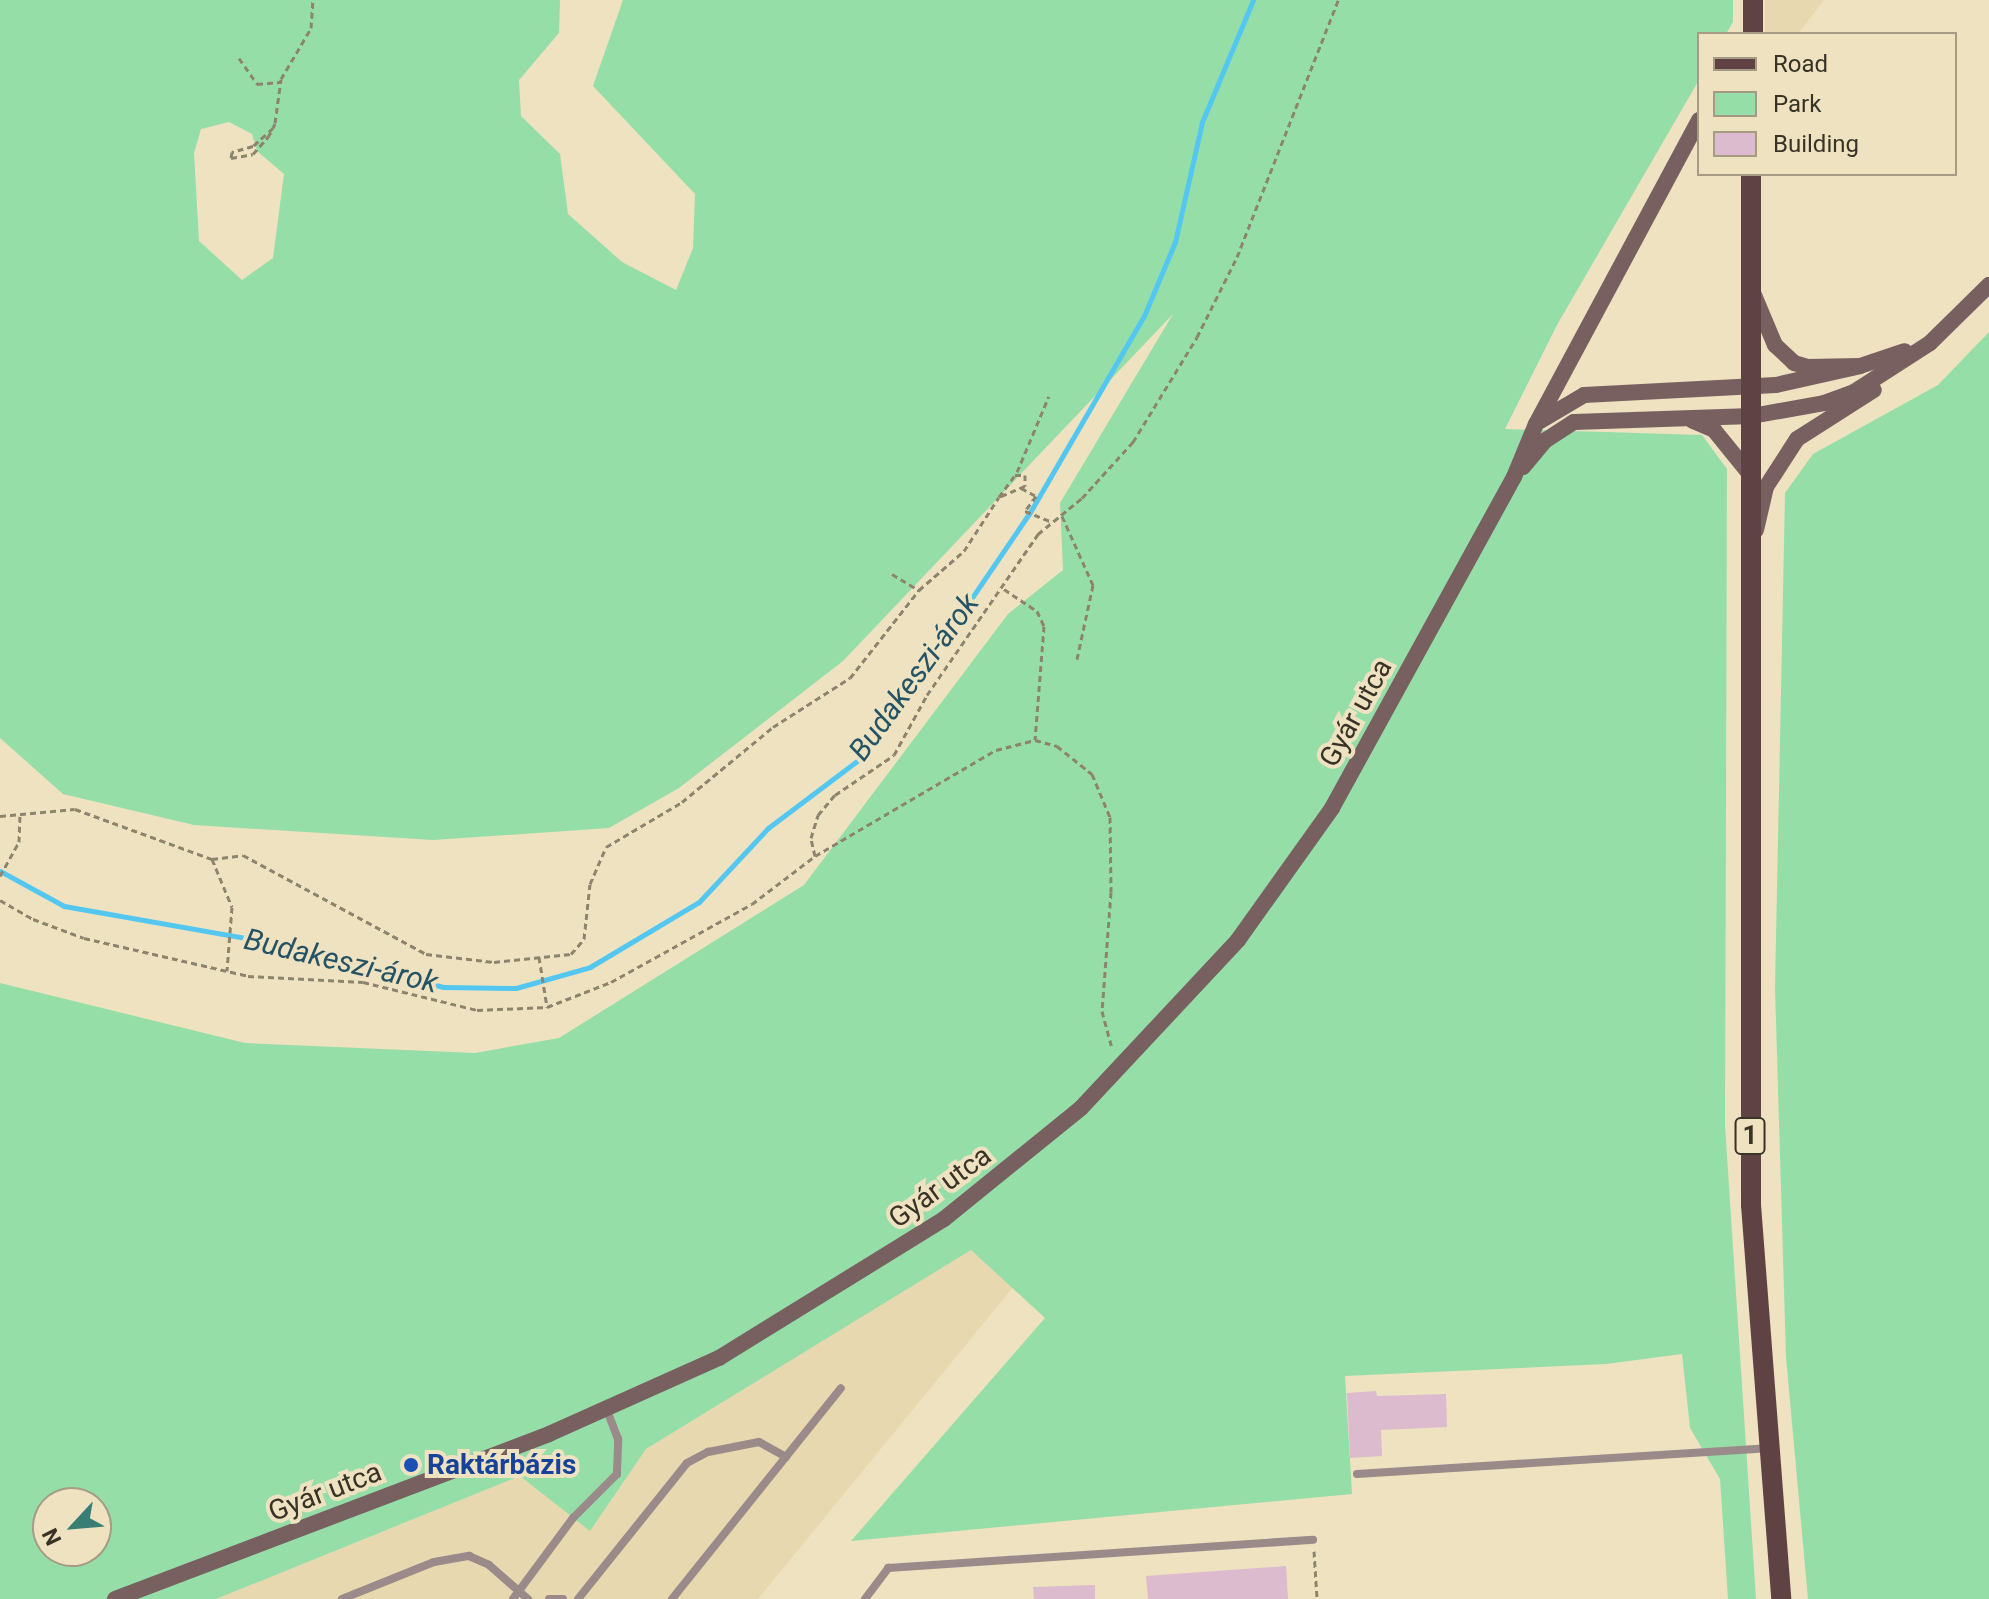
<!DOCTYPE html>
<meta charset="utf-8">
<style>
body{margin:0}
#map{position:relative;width:1989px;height:1599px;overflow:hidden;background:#eee2c1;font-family:Roboto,sans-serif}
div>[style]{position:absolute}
.built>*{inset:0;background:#e7d8b0}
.green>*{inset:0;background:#96dea8}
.stream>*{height:5px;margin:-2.5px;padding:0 2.5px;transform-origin:2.5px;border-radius:2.5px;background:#54c7f1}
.building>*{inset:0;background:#dcbbce}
.path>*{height:3px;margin-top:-1.5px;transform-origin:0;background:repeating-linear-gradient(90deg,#8d846e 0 6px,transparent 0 10px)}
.lane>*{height:8px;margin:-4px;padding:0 4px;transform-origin:4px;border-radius:4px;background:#9b8a8a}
.secondary>*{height:16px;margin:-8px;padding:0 8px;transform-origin:8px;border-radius:8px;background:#786061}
.primary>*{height:20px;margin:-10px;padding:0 10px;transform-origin:10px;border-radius:10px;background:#5e4244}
.dots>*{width:22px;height:22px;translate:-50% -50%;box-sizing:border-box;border:4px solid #eee2c1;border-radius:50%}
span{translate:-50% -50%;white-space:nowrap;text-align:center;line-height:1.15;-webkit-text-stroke:8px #eee2c1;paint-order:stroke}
.shield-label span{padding:2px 6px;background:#eee2c1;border:2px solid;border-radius:6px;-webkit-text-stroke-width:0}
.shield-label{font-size:26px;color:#383326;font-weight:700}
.street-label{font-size:28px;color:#383326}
.transit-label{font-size:28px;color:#164399;font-weight:700}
.left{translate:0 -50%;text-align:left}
.water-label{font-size:30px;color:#245365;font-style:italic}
.legend{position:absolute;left:1697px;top:32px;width:260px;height:144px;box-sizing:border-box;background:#eee2c1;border:2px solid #a59c83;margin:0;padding:10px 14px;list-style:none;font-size:24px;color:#383326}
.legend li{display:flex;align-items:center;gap:16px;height:40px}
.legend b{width:40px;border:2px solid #a59c83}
.north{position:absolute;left:32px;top:1487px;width:80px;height:80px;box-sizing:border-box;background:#eee2c1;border:2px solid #a59c83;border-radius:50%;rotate:244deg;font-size:22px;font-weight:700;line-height:32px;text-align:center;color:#383326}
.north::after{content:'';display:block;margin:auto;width:28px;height:36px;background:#397e74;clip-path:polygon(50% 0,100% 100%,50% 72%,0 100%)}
</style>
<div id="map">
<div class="built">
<div style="clip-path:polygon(1765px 0,1824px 0,1798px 34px,1765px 34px)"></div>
<div style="clip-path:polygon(971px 1249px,1014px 1286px,758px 1599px,216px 1599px,520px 1476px,590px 1530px,646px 1449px)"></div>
</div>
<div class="green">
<div style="clip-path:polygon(evenodd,0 0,560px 0,559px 33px,519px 80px,521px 116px,560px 154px,568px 214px,622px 262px,676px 290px,693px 248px,695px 194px,593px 86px,623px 0,1733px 0,1733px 22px,1726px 34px,1699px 34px,1699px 80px,1557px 325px,1505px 429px,1702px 435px,1727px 469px,1725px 1125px,1756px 1599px,1728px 1599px,1720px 1479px,1690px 1428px,1682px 1354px,1606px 1364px,1345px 1376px,1352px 1494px,851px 1541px,1045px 1318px,971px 1250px,646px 1449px,590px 1531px,520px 1476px,216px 1599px,0 1599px,0 983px,245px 1043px,475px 1053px,559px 1038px,804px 885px,1008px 614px,1063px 570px,1060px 503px,1173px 314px,843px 661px,679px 788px,609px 828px,433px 840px,194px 825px,63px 794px,0 738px,0 0,229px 122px,252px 134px,257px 151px,284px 174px,273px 258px,242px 280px,199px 241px,194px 153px,201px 129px,229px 122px,0 0,48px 1503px,96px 1503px,96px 1551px,48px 1551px,48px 1503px)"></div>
<div style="clip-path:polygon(1989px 332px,1989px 1599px,1808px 1599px,1786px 1357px,1775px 988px,1785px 493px,1813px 454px,1938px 385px)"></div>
</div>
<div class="stream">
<div style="left:0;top:871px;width:73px;rotate:28.7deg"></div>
<div style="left:64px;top:906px;width:207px;rotate:10deg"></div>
<div style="left:268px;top:942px;width:181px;rotate:14.4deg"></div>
<div style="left:443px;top:987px;width:73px;rotate:0.8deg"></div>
<div style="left:516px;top:988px;width:77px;rotate:-15.8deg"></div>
<div style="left:590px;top:967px;width:127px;rotate:-30.8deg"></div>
<div style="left:699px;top:902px;width:101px;rotate:-47deg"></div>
<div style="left:768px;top:828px;width:121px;rotate:-37deg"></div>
<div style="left:865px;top:755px;width:292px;rotate:-55.8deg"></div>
<div style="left:1029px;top:514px;width:229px;rotate:-59.9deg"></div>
<div style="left:1144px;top:316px;width:80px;rotate:-67.3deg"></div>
<div style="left:1175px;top:242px;width:123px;rotate:-77.3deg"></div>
<div style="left:1202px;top:122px;width:132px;rotate:-67.3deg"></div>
</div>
<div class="building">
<div style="clip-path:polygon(1376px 1391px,1377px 1396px,1446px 1394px,1447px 1427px,1381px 1430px,1382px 1456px,1350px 1458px,1347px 1393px)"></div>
<div style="clip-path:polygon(1286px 1566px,1288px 1599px,1148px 1599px,1146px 1576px)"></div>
<div style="clip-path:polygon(1095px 1585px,1095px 1599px,1034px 1599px,1033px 1587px)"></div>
</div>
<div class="path">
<div style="left:239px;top:58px;width:32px;rotate:55deg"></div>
<div style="left:257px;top:84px;width:23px;rotate:-5deg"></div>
<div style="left:273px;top:128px;width:27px;rotate:138deg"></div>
<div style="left:253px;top:146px;width:22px;rotate:164deg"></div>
<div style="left:232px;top:152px;width:6px;rotate:99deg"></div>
<div style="left:231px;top:158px;width:22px;rotate:-10deg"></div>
<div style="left:253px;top:154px;width:23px;rotate:-49deg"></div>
<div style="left:268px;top:137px;width:10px;rotate:-61deg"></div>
<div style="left:273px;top:128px;width:5px;rotate:-68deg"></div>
<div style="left:275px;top:123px;width:44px;rotate:-82.2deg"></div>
<div style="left:281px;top:79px;width:59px;rotate:-59.5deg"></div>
<div style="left:311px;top:28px;width:28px;rotate:-86deg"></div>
<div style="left:1017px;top:472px;width:82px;rotate:-67.2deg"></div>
<div style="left:1021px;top:488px;width:17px;rotate:28deg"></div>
<div style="left:1036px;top:496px;width:19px;rotate:126deg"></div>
<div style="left:1025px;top:511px;width:29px;rotate:22deg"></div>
<div style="left:1062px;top:516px;width:76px;rotate:65.8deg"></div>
<div style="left:1093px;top:585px;width:76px;rotate:102.2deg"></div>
<div style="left:892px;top:574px;width:31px;rotate:31deg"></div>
<div style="left:1004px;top:589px;width:40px;rotate:34deg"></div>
<div style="left:1037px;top:611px;width:17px;rotate:65deg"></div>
<div style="left:1044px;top:626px;width:114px;rotate:94.5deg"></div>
<div style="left:0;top:816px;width:75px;rotate:-5.3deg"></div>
<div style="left:75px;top:809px;width:146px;rotate:20.1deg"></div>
<div style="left:212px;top:859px;width:52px;rotate:67.4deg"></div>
<div style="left:232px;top:907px;width:64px;rotate:94.5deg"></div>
<div style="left:815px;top:856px;width:18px;rotate:-103deg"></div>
<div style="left:811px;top:838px;width:24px;rotate:-73deg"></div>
<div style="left:818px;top:815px;width:26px;rotate:-50deg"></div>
<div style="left:835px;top:795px;width:71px;rotate:-34.1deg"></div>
<div style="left:894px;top:755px;width:68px;rotate:-61.2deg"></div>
<div style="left:927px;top:695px;width:196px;rotate:-55.4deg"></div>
<div style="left:1038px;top:534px;width:57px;rotate:-39.3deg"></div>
<div style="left:1082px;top:498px;width:76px;rotate:-47.7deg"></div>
<div style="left:1133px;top:442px;width:123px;rotate:-58.6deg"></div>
<div style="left:1197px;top:337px;width:89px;rotate:-63.4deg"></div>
<div style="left:1237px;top:257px;width:276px;rotate:-68.5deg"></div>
<div style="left:212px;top:859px;width:31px;rotate:-7deg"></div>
<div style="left:243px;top:855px;width:208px;rotate:28.4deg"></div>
<div style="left:426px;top:954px;width:68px;rotate:6.7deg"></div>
<div style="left:494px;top:962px;width:77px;rotate:-5.9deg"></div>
<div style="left:571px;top:954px;width:20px;rotate:-49deg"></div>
<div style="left:584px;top:939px;width:55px;rotate:-83.8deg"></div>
<div style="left:590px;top:884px;width:40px;rotate:-66.6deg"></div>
<div style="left:606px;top:847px;width:88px;rotate:-30.6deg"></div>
<div style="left:682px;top:802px;width:118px;rotate:-39.5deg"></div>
<div style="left:773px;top:727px;width:91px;rotate:-32.5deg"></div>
<div style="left:850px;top:678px;width:112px;rotate:-51.9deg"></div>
<div style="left:919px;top:590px;width:60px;rotate:-40.9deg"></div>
<div style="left:964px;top:551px;width:64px;rotate:-57.1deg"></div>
<div style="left:999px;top:497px;width:27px;rotate:-54deg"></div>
<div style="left:1015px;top:475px;width:10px"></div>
<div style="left:1025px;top:475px;width:11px;rotate:90deg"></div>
<div style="left:1025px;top:486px;width:28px;rotate:157deg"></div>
<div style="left:0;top:876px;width:39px;rotate:-61deg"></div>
<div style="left:19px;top:842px;width:26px;rotate:-88deg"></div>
<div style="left:0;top:900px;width:38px;rotate:30deg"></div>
<div style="left:33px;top:919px;width:54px;rotate:20.4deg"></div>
<div style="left:84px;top:938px;width:168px;rotate:13deg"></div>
<div style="left:248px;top:976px;width:115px;rotate:3deg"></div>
<div style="left:363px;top:982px;width:117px;rotate:13.8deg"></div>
<div style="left:477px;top:1010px;width:70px;rotate:-2.5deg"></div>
<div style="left:547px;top:1007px;width:69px;rotate:-21.3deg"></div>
<div style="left:611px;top:982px;width:161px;rotate:-29deg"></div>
<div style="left:752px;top:904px;width:79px;rotate:-37.3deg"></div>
<div style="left:815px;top:856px;width:210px;rotate:-30.4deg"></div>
<div style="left:996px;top:750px;width:40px;rotate:-14.4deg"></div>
<div style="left:1035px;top:740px;width:23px;rotate:15deg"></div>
<div style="left:1057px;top:746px;width:45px;rotate:38.7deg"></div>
<div style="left:1092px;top:774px;width:47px;rotate:67.3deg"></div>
<div style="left:1110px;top:817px;width:75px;rotate:89.2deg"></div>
<div style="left:1111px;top:892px;width:119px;rotate:94.3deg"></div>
<div style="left:1102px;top:1011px;width:39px;rotate:75deg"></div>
<div style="left:539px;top:957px;width:51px;rotate:80.9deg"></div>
<div style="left:1314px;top:1551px;width:48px;rotate:86.4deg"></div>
</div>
<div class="lane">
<div style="left:1357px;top:1474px;width:411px;rotate:-3.6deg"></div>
<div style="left:342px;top:1599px;width:99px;rotate:-21.9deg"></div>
<div style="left:434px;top:1562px;width:36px;rotate:-10deg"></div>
<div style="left:469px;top:1556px;width:22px;rotate:24deg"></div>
<div style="left:489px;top:1565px;width:52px;rotate:41.1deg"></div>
<div style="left:513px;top:1599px;width:101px;rotate:-53.5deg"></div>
<div style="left:573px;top:1518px;width:62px;rotate:-45deg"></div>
<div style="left:617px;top:1474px;width:35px;rotate:-88deg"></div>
<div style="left:618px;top:1439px;width:30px;rotate:-111deg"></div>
<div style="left:549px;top:1599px;width:14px"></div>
<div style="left:578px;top:1599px;width:174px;rotate:-51.3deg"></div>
<div style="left:687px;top:1463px;width:24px;rotate:-28deg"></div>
<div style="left:708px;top:1452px;width:52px;rotate:-11.1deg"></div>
<div style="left:759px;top:1442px;width:31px;rotate:29deg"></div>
<div style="left:672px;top:1599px;width:270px;rotate:-51.3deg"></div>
<div style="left:865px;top:1599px;width:39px;rotate:-53deg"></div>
<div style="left:888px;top:1568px;width:426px;rotate:-3.8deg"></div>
</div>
<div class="secondary">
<div style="left:1754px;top:295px;width:54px;rotate:67.2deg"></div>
<div style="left:1775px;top:345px;width:26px;rotate:43deg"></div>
<div style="left:1794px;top:363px;width:15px;rotate:16deg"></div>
<div style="left:1808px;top:367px;width:52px;rotate:-1.1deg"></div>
<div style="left:1860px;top:366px;width:47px;rotate:-18.4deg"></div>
<div style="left:1540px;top:421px;width:51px;rotate:-30.6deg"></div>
<div style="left:1584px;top:395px;width:192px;rotate:-3deg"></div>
<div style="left:1776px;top:385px;width:86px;rotate:-12.7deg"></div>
<div style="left:1693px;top:421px;width:23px;rotate:23deg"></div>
<div style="left:1714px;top:430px;width:62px;rotate:50.9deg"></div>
<div style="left:1523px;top:467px;width:35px;rotate:-50deg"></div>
<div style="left:1546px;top:440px;width:33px;rotate:-33deg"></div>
<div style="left:1574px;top:422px;width:178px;rotate:-1.9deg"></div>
<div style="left:1752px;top:416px;width:73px;rotate:-10.2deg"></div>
<div style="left:1824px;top:403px;width:32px;rotate:-20deg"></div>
<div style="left:1854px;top:392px;width:90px;rotate:-32.8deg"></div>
<div style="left:1930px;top:343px;width:83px;rotate:-44.5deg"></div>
<div style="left:1756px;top:530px;width:44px;rotate:-76.9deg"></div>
<div style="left:1766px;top:487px;width:57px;rotate:-57.1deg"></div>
<div style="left:1797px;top:439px;width:91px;rotate:-32.5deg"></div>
<div style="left:115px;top:1599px;width:464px;rotate:-20.8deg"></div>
<div style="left:549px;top:1434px;width:186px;rotate:-24.1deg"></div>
<div style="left:719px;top:1358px;width:264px;rotate:-31.7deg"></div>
<div style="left:944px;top:1219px;width:176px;rotate:-39deg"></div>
<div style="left:1081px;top:1108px;width:230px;rotate:-46.9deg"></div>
<div style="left:1238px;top:940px;width:162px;rotate:-54.5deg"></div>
<div style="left:1332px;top:808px;width:378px;rotate:-61.2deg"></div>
<div style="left:1514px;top:477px;width:57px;rotate:-67.5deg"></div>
<div style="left:1536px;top:424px;width:345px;rotate:-61.8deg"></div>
</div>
<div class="primary">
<div style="left:1753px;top:34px;width:34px;rotate:-90deg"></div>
<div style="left:1751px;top:174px;width:1031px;rotate:90deg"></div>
<div style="left:1751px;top:1205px;width:395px;rotate:85.6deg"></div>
</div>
<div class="dots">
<div style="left:411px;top:1465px;background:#1a4fb4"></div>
</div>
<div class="shield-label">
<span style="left:1750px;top:1136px">1</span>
</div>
<div class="street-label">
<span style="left:1356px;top:713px;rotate:-61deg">Gyár utca</span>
<span style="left:940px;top:1187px;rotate:-36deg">Gyár utca</span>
<span style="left:325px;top:1492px;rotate:-21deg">Gyár utca</span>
</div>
<div class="transit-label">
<span class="left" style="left:427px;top:1465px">Raktárbázis</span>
</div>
<div class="water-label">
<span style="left:914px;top:677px;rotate:-54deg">Budakeszi-árok</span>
<span style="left:341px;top:961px;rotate:13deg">Budakeszi-árok</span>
</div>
<ul class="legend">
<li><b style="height:10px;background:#5e4244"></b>Road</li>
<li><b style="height:22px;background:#96dea8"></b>Park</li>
<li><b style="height:22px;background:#dcbbce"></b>Building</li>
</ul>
<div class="north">N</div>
</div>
